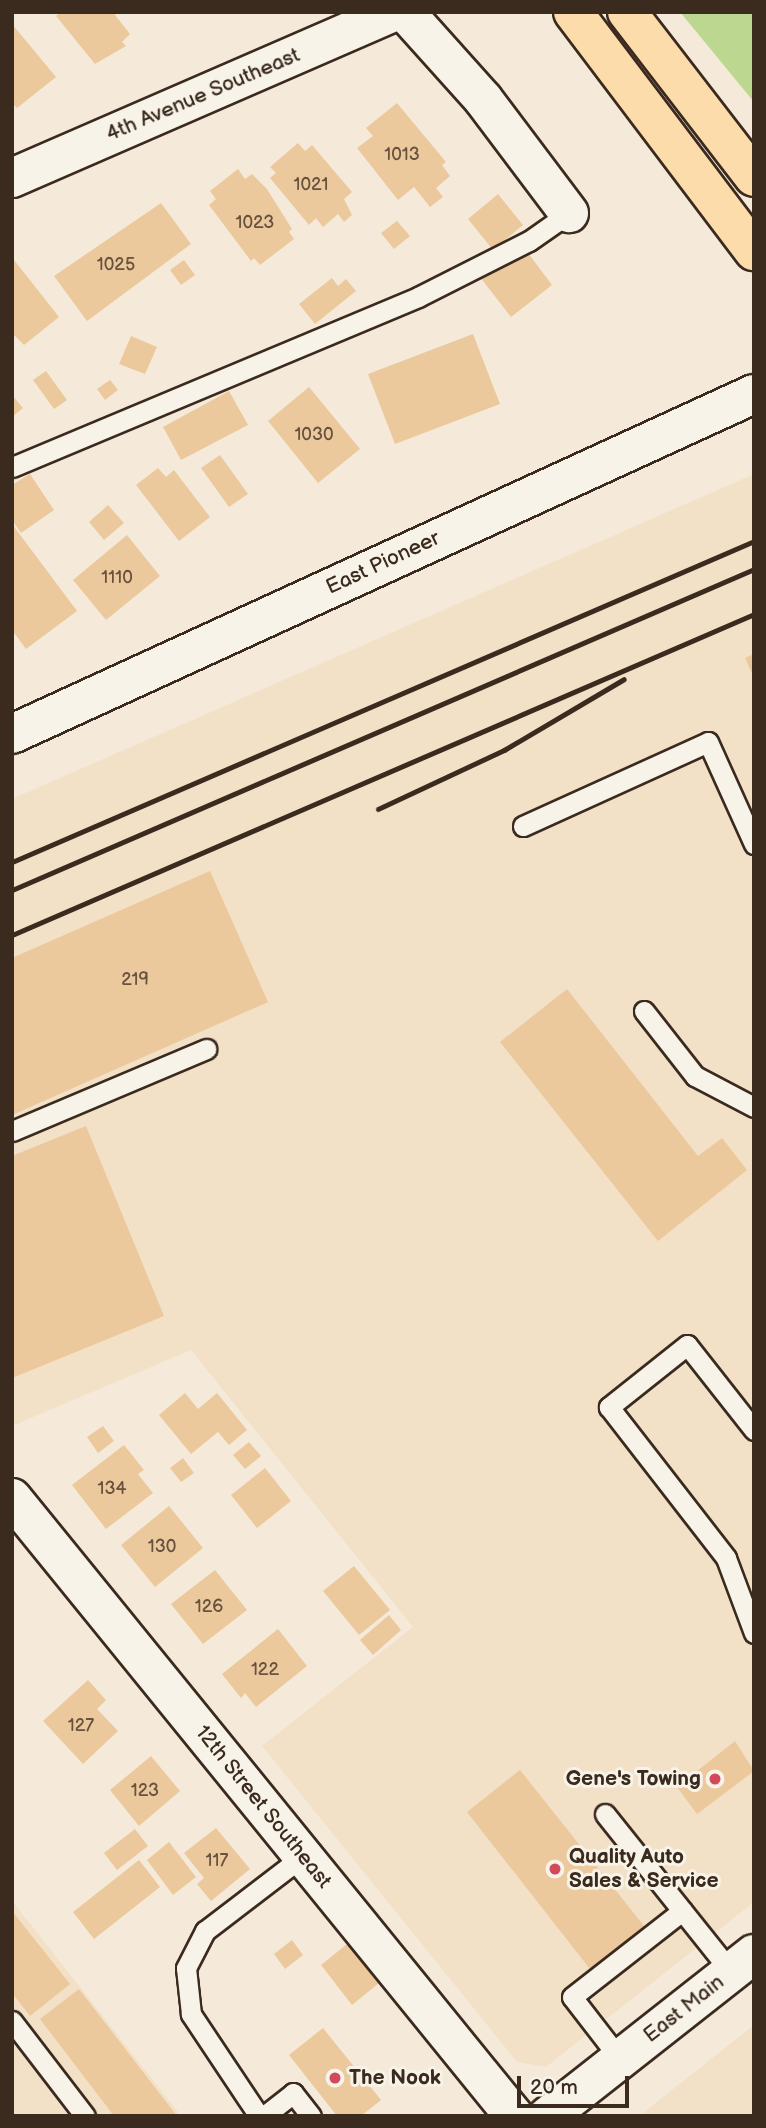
<!DOCTYPE html>
<style>
body{margin:0}
#map{position:relative;width:766px;height:2128px;overflow:hidden;background:#f5ead9;font-family:"Balsamiq Sans",sans-serif}
div>[style]{position:absolute}
.built>*{inset:0;background:#f2e0c7}
.green>*{inset:0;background:#bcd78f}
.building>*{inset:0;background:#ecc89d}
.roads{filter:drop-shadow(2px 0 #3b2a1e) drop-shadow(-2px 0 #3b2a1e) drop-shadow(0 2px #3b2a1e) drop-shadow(0 -2px #3b2a1e)}
.lane>*{height:19px;margin:-9.5px;padding:0 9.5px;transform-origin:9.5px;border-radius:9.5px;background:#f7f3e8}
.street>*{height:38px;margin:-19px;padding:0 19px;transform-origin:19px;border-radius:19px;background:#f7f3e8}
.secondary>*{height:38px;margin:-19px;padding:0 19px;transform-origin:19px;border-radius:19px;background:#f7f3e8}
.highway>*{height:38px;margin:-19px;padding:0 19px;transform-origin:19px;border-radius:19px;background:#fddcac}
.rail>*{height:5px;margin:-2.5px;padding:0 2.5px;transform-origin:2.5px;border-radius:2.5px;background:#3b2a1e}
.dots>*{width:19px;height:19px;translate:-50% -50%;box-sizing:border-box;border:4px solid #f7f3e8;border-radius:50%}
span{translate:-50% -50%;white-space:nowrap;text-align:center;line-height:1.15;-webkit-text-stroke:6px #f7f3e8;paint-order:stroke}
.number-label{font-size:18px;color:#67523e}
.number-label span{-webkit-text-stroke-width:0}
.street-label{font-size:21px;color:#3b2a1e}
.poi-label{font-size:21px;color:#3b2a1e;font-weight:700}
.right{translate:-100% -50%;text-align:right}
.left{translate:0 -50%;text-align:left}
.frame{position:absolute;inset:0;border:14px solid #3b2a1e;pointer-events:none}
.scale{position:absolute;left:517px;top:2076px;width:112px;height:32px;box-sizing:border-box;border:4px solid #3b2a1e;border-top:0;padding-left:9px;font-size:21px;line-height:24px;white-space:nowrap;color:#3b2a1e;-webkit-text-stroke:5px #f7f3e8;paint-order:stroke}
</style>
<div id="map">
<div class="built">
<div style="clip-path:polygon(754px 474px,754px 1902px,546px 2067px,517px 2062px,262px 1746px,413px 1627px,191px 1350px,12px 1426px,12px 799px)"></div>
<div style="clip-path:polygon(12px 1901px,80px 1987px,181px 2116px,12px 2116px)"></div>
<div style="clip-path:polygon(754px 2025px,754px 2116px,639px 2116px)"></div>
</div>
<div class="green">
<div style="clip-path:polygon(680px 12px,754px 12px,754px 102px)"></div>
</div>
<div class="building">
<div style="clip-path:polygon(61px 12px,119px 12px,115px 15px,130px 34px,122px 42px,126px 46px,95px 64px,56px 16px)"></div>
<div style="clip-path:polygon(12px 24px,56px 77px,17px 108px,12px 103px)"></div>
<div style="clip-path:polygon(397px 103px,446px 162px,442px 165px,450px 176px,436px 188px,443px 197px,430px 207px,414px 187px,398px 200px,357px 148px,373px 136px,366px 128px)"></div>
<div style="clip-path:polygon(298px 143px,305px 151px,312px 145px,352px 192px,344px 199px,352px 215px,344px 222px,338px 214px,323px 227px,316px 218px,309px 225px,270px 178px,276px 173px,270px 167px)"></div>
<div style="clip-path:polygon(238px 169px,245px 179px,252px 174px,267px 189px,292px 229px,289px 232px,294px 239px,260px 265px,254px 258px,251px 261px,209px 205px,216px 199px,210px 191px)"></div>
<div style="clip-path:polygon(498px 194px,523px 225px,493px 250px,468px 219px)"></div>
<div style="clip-path:polygon(161px 203px,191px 244px,87px 321px,54px 276px)"></div>
<div style="clip-path:polygon(397px 221px,410px 236px,394px 249px,381px 233px)"></div>
<div style="clip-path:polygon(528px 253px,552px 285px,511px 317px,480px 277px)"></div>
<div style="clip-path:polygon(14px 260px,59px 317px,24px 345px,12px 333px)"></div>
<div style="clip-path:polygon(184px 260px,195px 275px,181px 285px,170px 270px)"></div>
<div style="clip-path:polygon(332px 278px,338px 286px,346px 279px,356px 291px,315px 324px,299px 304px)"></div>
<div style="clip-path:polygon(473px 334px,500px 404px,395px 444px,368px 374px)"></div>
<div style="clip-path:polygon(131px 336px,157px 347px,145px 374px,119px 364px)"></div>
<div style="clip-path:polygon(46px 371px,67px 400px,54px 409px,33px 380px)"></div>
<div style="clip-path:polygon(110px 380px,118px 390px,105px 400px,97px 389px)"></div>
<div style="clip-path:polygon(309px 387px,360px 449px,318px 483px,268px 421px)"></div>
<div style="clip-path:polygon(229px 391px,248px 425px,181px 460px,163px 427px)"></div>
<div style="clip-path:polygon(12px 395px,23px 408px,12px 417px)"></div>
<div style="clip-path:polygon(220px 455px,248px 494px,229px 507px,201px 468px)"></div>
<div style="clip-path:polygon(158px 468px,166px 477px,174px 470px,210px 517px,179px 541px,136px 485px)"></div>
<div style="clip-path:polygon(30px 474px,54px 510px,21px 533px,12px 520px,12px 485px)"></div>
<div style="clip-path:polygon(108px 505px,124px 523px,104px 540px,89px 522px)"></div>
<div style="clip-path:polygon(12px 524px,77px 611px,26px 649px,12px 630px)"></div>
<div style="clip-path:polygon(127px 535px,160px 576px,106px 620px,73px 580px)"></div>
<div style="clip-path:polygon(754px 654px,754px 678px,745px 658px)"></div>
<div style="clip-path:polygon(210px 871px,268px 1002px,12px 1115px,12px 958px)"></div>
<div style="clip-path:polygon(567px 989px,698px 1156px,722px 1138px,747px 1170px,658px 1241px,500px 1042px)"></div>
<div style="clip-path:polygon(86px 1126px,164px 1316px,12px 1378px,12px 1156px)"></div>
<div style="clip-path:polygon(185px 1393px,198px 1409px,217px 1393px,247px 1430px,229px 1445px,218px 1432px,191px 1454px,159px 1415px)"></div>
<div style="clip-path:polygon(103px 1426px,114px 1441px,98px 1453px,87px 1437px)"></div>
<div style="clip-path:polygon(249px 1442px,261px 1456px,245px 1469px,233px 1455px)"></div>
<div style="clip-path:polygon(124px 1445px,144px 1470px,138px 1474px,153px 1493px,106px 1529px,72px 1485px)"></div>
<div style="clip-path:polygon(183px 1458px,194px 1473px,181px 1482px,170px 1468px)"></div>
<div style="clip-path:polygon(265px 1468px,291px 1501px,257px 1528px,231px 1495px)"></div>
<div style="clip-path:polygon(169px 1506px,203px 1548px,155px 1587px,121px 1545px)"></div>
<div style="clip-path:polygon(354px 1566px,390px 1610px,359px 1635px,323px 1591px)"></div>
<div style="clip-path:polygon(215px 1570px,247px 1610px,203px 1644px,171px 1604px)"></div>
<div style="clip-path:polygon(389px 1615px,401px 1630px,373px 1655px,360px 1640px)"></div>
<div style="clip-path:polygon(278px 1629px,307px 1666px,256px 1707px,245px 1693px,241px 1698px,222px 1674px)"></div>
<div style="clip-path:polygon(88px 1680px,106px 1700px,97px 1709px,118px 1731px,83px 1764px,43px 1721px)"></div>
<div style="clip-path:polygon(735px 1741px,754px 1771px,697px 1814px,677px 1787px)"></div>
<div style="clip-path:polygon(151px 1756px,180px 1791px,139px 1826px,110px 1790px)"></div>
<div style="clip-path:polygon(520px 1770px,644px 1926px,590px 1969px,467px 1812px)"></div>
<div style="clip-path:polygon(216px 1828px,250px 1869px,211px 1901px,197px 1884px,204px 1878px,184px 1853px)"></div>
<div style="clip-path:polygon(135px 1829px,148px 1846px,117px 1870px,104px 1853px)"></div>
<div style="clip-path:polygon(169px 1842px,196px 1877px,173px 1895px,147px 1860px)"></div>
<div style="clip-path:polygon(139px 1860px,160px 1887px,94px 1939px,73px 1912px)"></div>
<div style="clip-path:polygon(12px 1911px,70px 1984px,30px 2016px,12px 1993px)"></div>
<div style="clip-path:polygon(292px 1940px,303px 1955px,285px 1969px,274px 1954px)"></div>
<div style="clip-path:polygon(352px 1940px,384px 1979px,352px 2005px,321px 1965px)"></div>
<div style="clip-path:polygon(79px 1989px,177px 2116px,114px 2116px,40px 2019px)"></div>
<div style="clip-path:polygon(323px 2028px,381px 2100px,361px 2116px,337px 2116px,289px 2055px)"></div>
</div>
<div class="roads">
<div class="lane">
<div style="left:12px;top:467px;width:440px;rotate:-22.7deg"></div>
<div style="left:418px;top:297px;width:124px;rotate:-26.8deg"></div>
<div style="left:529px;top:241px;width:49px;rotate:-35deg"></div>
<div style="left:523px;top:826px;width:203px;rotate:-24.4deg"></div>
<div style="left:708px;top:742px;width:112px;rotate:65.7deg"></div>
<div style="left:644px;top:1011px;width:83px;rotate:51.9deg"></div>
<div style="left:695px;top:1076px;width:67px;rotate:27.7deg"></div>
<div style="left:12px;top:1131px;width:211px;rotate:-22.9deg"></div>
<div style="left:754px;top:1430px;width:108px;rotate:-128.2deg"></div>
<div style="left:687px;top:1345px;width:100px;rotate:141.5deg"></div>
<div style="left:609px;top:1407px;width:191px;rotate:52.2deg"></div>
<div style="left:726px;top:1558px;width:80px;rotate:69.5deg"></div>
<div style="left:605px;top:1814px;width:202px;rotate:51.4deg"></div>
<div style="left:12px;top:2021px;width:120px;rotate:52.5deg"></div>
<div style="left:620px;top:2059px;width:78px;rotate:-127.7deg"></div>
<div style="left:572px;top:1997px;width:140px;rotate:-38deg"></div>
<div style="left:259px;top:2116px;width:123px;rotate:-123.7deg"></div>
<div style="left:191px;top:2014px;width:46px;rotate:-96.2deg"></div>
<div style="left:186px;top:1968px;width:42px;rotate:-62.8deg"></div>
<div style="left:205px;top:1931px;width:123px;rotate:-37.4deg"></div>
<div style="left:264px;top:2116px;width:37px;rotate:-38deg"></div>
<div style="left:293px;top:2093px;width:29px;rotate:52deg"></div>
</div>
<div class="street">
<div style="left:405px;top:12px;width:117px;rotate:48.1deg"></div>
<div style="left:483px;top:99px;width:143px;rotate:53deg"></div>
<div style="left:12px;top:178px;width:416px;rotate:-23.5deg"></div>
<div style="left:12px;top:1498px;width:796px;rotate:50.91deg"></div>
</div>
<div class="secondary">
<div style="left:12px;top:734px;width:816px;rotate:-24.62deg"></div>
<div style="left:548px;top:2116px;width:262px;rotate:-38.2deg"></div>
</div>
<div class="highway">
<div style="left:573px;top:12px;width:300px;rotate:52.9deg"></div>
<div style="left:627px;top:12px;width:208px;rotate:52.4deg"></div>
</div>
</div>
<div class="rail">
<div style="left:378px;top:809px;width:139px;rotate:-25.1deg"></div>
<div style="left:504px;top:750px;width:139px;rotate:-30.6deg"></div>
<div style="left:12px;top:862px;width:808px;rotate:-23.39deg"></div>
<div style="left:12px;top:890px;width:808px;rotate:-23.39deg"></div>
<div style="left:12px;top:935px;width:808px;rotate:-23.39deg"></div>
</div>
<div class="dots">
<div style="left:715px;top:1779px;background:#d1495b"></div>
<div style="left:555px;top:1869px;background:#d1495b"></div>
<div style="left:335px;top:2078px;background:#d1495b"></div>
</div>
<div class="number-label">
<span style="left:402px;top:155px">1013</span>
<span style="left:311px;top:185px">1021</span>
<span style="left:255px;top:223px">1023</span>
<span style="left:116px;top:265px">1025</span>
<span style="left:314px;top:435px">1030</span>
<span style="left:117px;top:578px">1110</span>
<span style="left:135px;top:980px">219</span>
<span style="left:112px;top:1489px">134</span>
<span style="left:162px;top:1547px">130</span>
<span style="left:209px;top:1607px">126</span>
<span style="left:265px;top:1670px">122</span>
<span style="left:81px;top:1726px">127</span>
<span style="left:145px;top:1791px">123</span>
<span style="left:217px;top:1861px">117</span>
</div>
<div class="street-label">
<span style="left:203px;top:95px;rotate:-23deg">4th Avenue Southeast</span>
<span style="left:383px;top:563px;rotate:-25deg">East Pioneer</span>
<span style="left:263px;top:1807px;rotate:51deg">12th Street Southeast</span>
<span style="left:684px;top:2009px;rotate:-38deg">East Main</span>
</div>
<div class="poi-label">
<span class="right" style="left:701px;top:1779px">Gene's Towing</span>
<span class="left" style="left:569px;top:1869px">Quality Auto<br>Sales &amp; Service</span>
<span class="left" style="left:349px;top:2078px">The Nook</span>
</div>
<div class="frame"></div>
<div class="scale">20 m</div>
</div>
